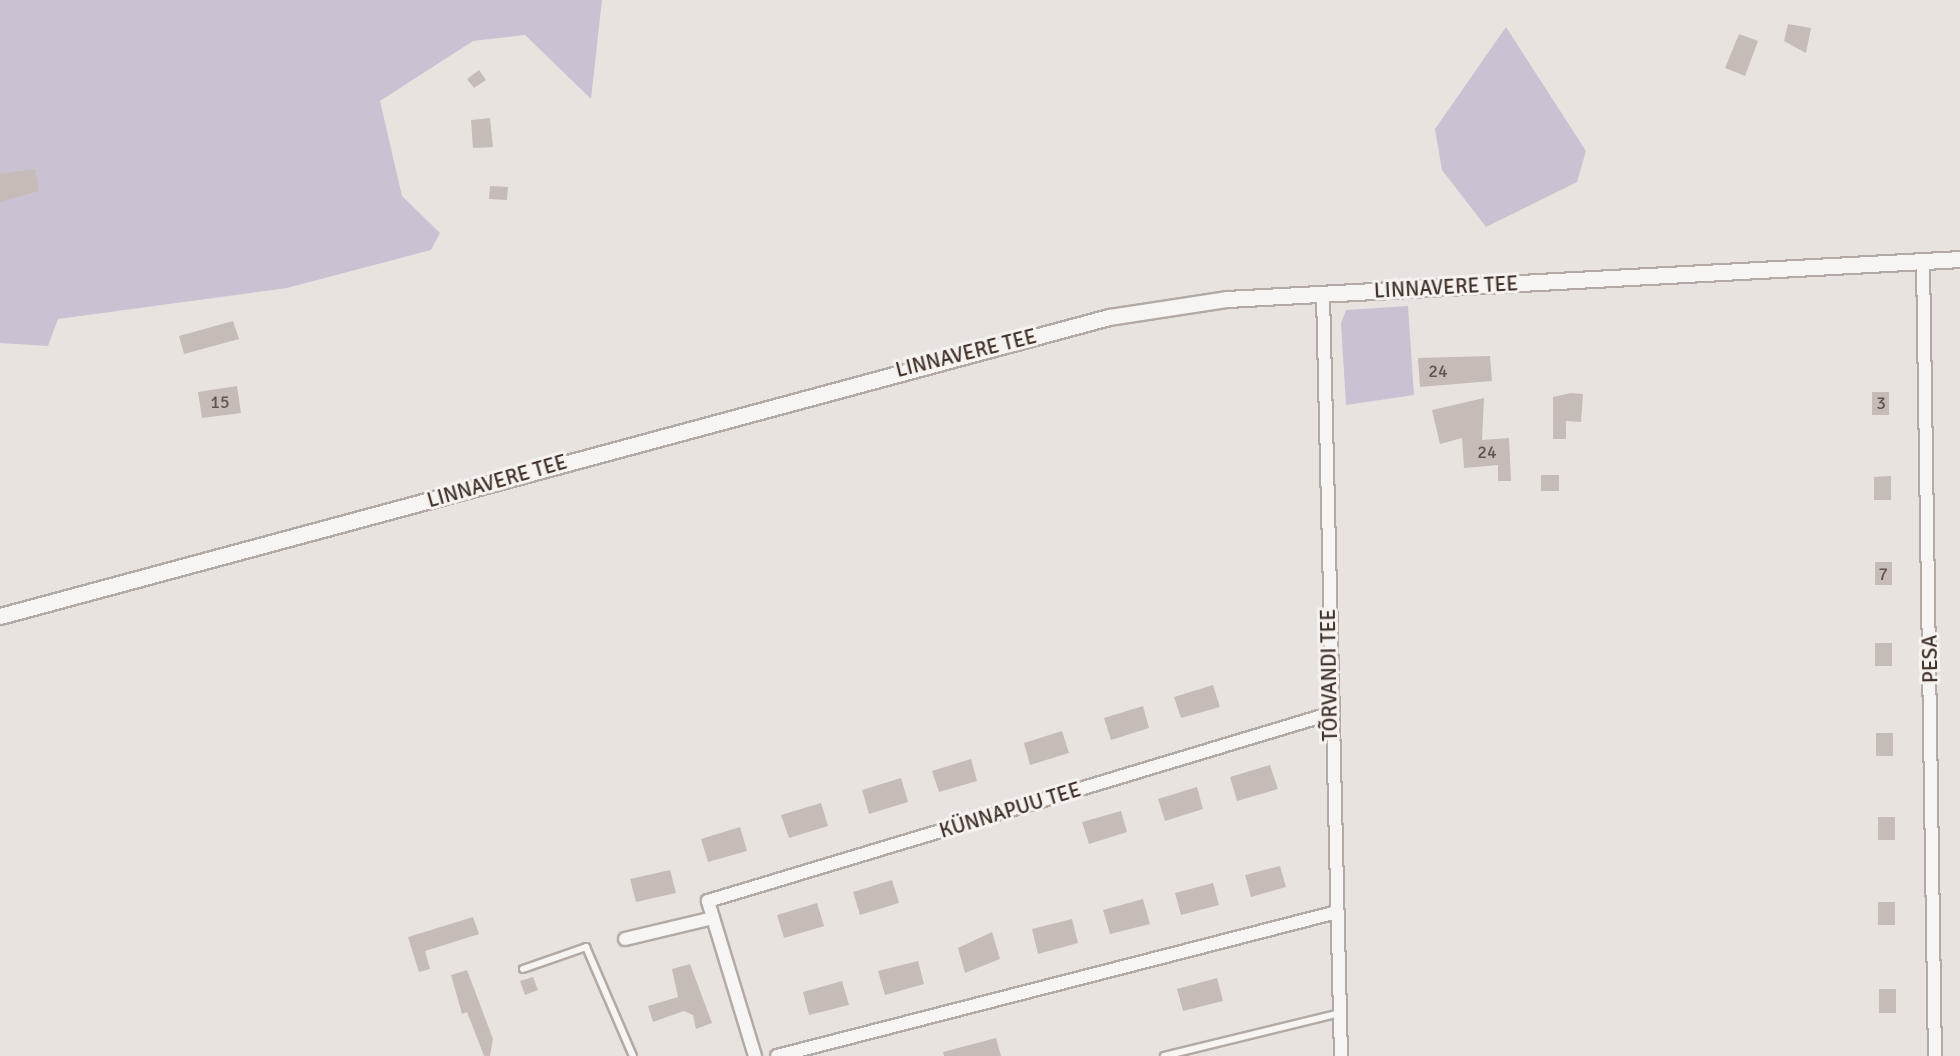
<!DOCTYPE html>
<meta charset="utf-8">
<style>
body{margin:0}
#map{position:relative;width:1960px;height:1056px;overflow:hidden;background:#e9e3e0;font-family:Signika,sans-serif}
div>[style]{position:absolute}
.green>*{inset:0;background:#cac2d2}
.building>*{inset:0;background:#c5bcb8}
.roads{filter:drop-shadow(2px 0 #b3aaa5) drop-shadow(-2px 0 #b3aaa5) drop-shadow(0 2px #b3aaa5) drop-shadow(0 -2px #b3aaa5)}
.service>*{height:6px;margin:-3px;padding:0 3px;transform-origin:3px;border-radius:3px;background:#f7f5f3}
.minor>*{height:12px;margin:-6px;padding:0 6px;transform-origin:6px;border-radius:6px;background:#f7f5f3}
.tertiary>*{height:15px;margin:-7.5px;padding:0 7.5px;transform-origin:7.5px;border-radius:7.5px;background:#f7f5f3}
span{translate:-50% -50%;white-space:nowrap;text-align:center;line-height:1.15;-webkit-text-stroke:6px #f6f2f0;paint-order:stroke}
.number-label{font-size:18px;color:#61544d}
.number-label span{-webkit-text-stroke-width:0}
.street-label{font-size:21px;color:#403129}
</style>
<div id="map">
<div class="green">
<div style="clip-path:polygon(0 0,602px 0,591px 99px,525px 35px,473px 41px,380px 101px,402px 196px,440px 233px,431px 250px,287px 288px,58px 319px,48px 346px,0 343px)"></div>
<div style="clip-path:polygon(1506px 27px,1586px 151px,1577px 182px,1486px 227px,1442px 170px,1435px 129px)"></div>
<div style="clip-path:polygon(1408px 306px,1414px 395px,1346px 405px,1341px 323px,1346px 310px)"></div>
</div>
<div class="building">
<div style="clip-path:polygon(1788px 24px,1811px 28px,1806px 53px,1784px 41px)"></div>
<div style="clip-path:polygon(1739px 34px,1758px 41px,1745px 76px,1725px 68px)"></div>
<div style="clip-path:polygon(479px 70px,486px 80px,474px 88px,467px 79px)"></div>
<div style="clip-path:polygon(490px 118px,493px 147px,473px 148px,471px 120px)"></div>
<div style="clip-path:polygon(35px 169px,39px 191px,0 202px,0 174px)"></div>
<div style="clip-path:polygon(490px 186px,508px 187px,507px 200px,489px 199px)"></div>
<div style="clip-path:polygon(233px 321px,239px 339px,184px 354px,179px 336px)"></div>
<div style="clip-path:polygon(1490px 356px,1492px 381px,1420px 387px,1418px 358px)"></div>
<div style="clip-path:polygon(237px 386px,241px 413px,202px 418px,198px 392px)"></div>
<div style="clip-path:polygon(1872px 392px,1889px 392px,1889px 415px,1872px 415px)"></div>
<div style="clip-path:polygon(1571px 393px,1583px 394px,1581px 422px,1566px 421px,1566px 439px,1553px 439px,1553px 397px)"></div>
<div style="clip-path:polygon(1484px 398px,1482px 440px,1509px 438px,1511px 481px,1498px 481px,1498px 465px,1464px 468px,1462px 438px,1440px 444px,1432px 410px)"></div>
<div style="clip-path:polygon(1541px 475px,1559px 475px,1559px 491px,1541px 491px)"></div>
<div style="clip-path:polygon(1891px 476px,1891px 500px,1874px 500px,1874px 477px)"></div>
<div style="clip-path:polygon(1875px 562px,1892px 562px,1892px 585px,1875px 585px)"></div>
<div style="clip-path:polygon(1875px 643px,1892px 643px,1892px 666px,1875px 666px)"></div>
<div style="clip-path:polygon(1213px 685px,1220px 707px,1181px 718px,1174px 697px)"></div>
<div style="clip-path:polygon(1143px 706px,1149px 728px,1111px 740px,1104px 718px)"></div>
<div style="clip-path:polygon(1062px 731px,1069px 753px,1030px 765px,1024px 743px)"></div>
<div style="clip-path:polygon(1876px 733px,1893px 733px,1893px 756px,1876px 756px)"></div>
<div style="clip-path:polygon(971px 759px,977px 781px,939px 792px,932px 771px)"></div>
<div style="clip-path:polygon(1270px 765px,1278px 789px,1237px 801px,1230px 777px)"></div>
<div style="clip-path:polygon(901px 778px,908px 802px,869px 814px,862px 790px)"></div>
<div style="clip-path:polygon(1197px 787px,1203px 809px,1165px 821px,1158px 799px)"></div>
<div style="clip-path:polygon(821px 803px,828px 826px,789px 838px,781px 815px)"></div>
<div style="clip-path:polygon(1121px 811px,1127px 832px,1089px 844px,1082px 822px)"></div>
<div style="clip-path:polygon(1878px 817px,1895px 817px,1895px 840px,1878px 840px)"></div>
<div style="clip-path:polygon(740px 827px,747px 851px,708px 862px,701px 839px)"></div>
<div style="clip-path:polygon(1280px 866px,1286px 887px,1251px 897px,1245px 875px)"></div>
<div style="clip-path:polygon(670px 870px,676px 893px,636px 902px,630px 879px)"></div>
<div style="clip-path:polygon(892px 880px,899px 903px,860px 915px,853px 892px)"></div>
<div style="clip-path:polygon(1213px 883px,1219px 905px,1181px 915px,1175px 893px)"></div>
<div style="clip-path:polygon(1143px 899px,1150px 924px,1110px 934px,1103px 910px)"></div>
<div style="clip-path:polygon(1878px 902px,1895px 902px,1895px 925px,1878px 925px)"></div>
<div style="clip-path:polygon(817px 903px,824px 926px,784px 938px,777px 915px)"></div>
<div style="clip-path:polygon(473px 917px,479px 934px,425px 951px,430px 969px,419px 972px,408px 937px)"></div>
<div style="clip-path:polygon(1072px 919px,1078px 943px,1038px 954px,1032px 929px)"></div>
<div style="clip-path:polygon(992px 932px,1000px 959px,965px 973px,958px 948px)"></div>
<div style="clip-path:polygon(918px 961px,924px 984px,885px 995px,878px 971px)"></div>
<div style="clip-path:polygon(690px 964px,712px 1023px,696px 1029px,693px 1015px,684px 1011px,653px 1022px,648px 1006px,678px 997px,672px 969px)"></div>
<div style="clip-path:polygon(467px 970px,493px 1039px,490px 1056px,484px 1056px,467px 1012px,462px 1014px,451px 975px)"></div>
<div style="clip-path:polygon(533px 977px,538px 990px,525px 995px,520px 981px)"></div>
<div style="clip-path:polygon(1217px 978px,1223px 1001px,1183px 1011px,1177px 989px)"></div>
<div style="clip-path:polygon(842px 981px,849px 1005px,809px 1015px,803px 992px)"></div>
<div style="clip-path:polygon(1879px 989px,1896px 989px,1896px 1013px,1879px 1013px)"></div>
<div style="clip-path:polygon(996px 1038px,1001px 1056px,944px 1056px,943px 1052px)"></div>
</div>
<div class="roads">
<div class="service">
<div style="left:523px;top:969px;width:67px;rotate:-19.2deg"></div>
<div style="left:586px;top:947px;width:119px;rotate:66.7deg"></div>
<div style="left:1164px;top:1056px;width:182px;rotate:-13.7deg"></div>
</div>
<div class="minor">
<div style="left:1923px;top:261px;width:795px;rotate:89.14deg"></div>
<div style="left:1323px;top:294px;width:762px;rotate:88.65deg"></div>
<div style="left:625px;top:939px;width:90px;rotate:-13.4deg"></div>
<div style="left:755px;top:1056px;width:162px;rotate:-106.9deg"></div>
<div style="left:708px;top:901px;width:649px;rotate:-16.76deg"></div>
<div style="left:777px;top:1056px;width:578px;rotate:-14.42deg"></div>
</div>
<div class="tertiary">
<div style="left:0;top:616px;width:1149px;rotate:-15.09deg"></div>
<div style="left:1109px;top:317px;width:119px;rotate:-8.7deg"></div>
<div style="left:1227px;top:299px;width:734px;rotate:-3.12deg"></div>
</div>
</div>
<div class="number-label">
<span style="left:1438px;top:371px">24</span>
<span style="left:220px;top:402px">15</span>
<span style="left:1881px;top:403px">3</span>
<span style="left:1487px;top:452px">24</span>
<span style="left:1883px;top:574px">7</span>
</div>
<div class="street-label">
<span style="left:1446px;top:287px;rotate:-3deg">LINNAVERE TEE</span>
<span style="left:966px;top:353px;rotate:-14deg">LINNAVERE TEE</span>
<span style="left:497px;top:481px;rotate:-16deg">LINNAVERE TEE</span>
<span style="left:1930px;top:659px;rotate:-91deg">PESA</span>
<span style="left:1329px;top:675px;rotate:-91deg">TÕRVANDI TEE</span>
<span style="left:1010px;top:810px;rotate:-17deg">KÜNNAPUU TEE</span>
</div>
</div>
